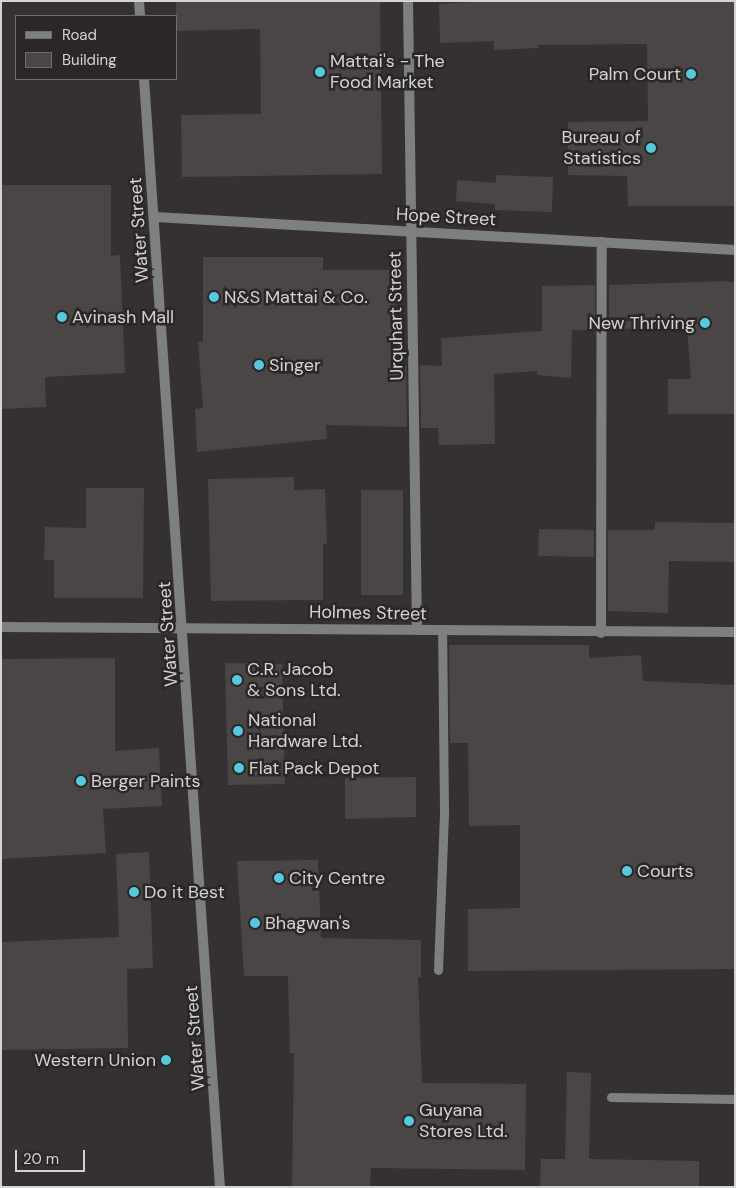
<!DOCTYPE html>
<style>
body{margin:0}
#map{position:relative;width:736px;height:1188px;overflow:hidden;background:#353130;font-family:"DM Sans",sans-serif}
div>[style]{position:absolute}
.building>*{inset:0;background:#494645}
.service>*{height:9px;margin:-4.5px;padding:0 4.5px;transform-origin:4.5px;border-radius:4.5px;background:#7e8080}
.minor>*{height:10px;margin:-5px;padding:0 5px;transform-origin:5px;border-radius:5px;background:#7e8080}
.tertiary>*{height:10px;margin:-5px;padding:0 5px;transform-origin:5px;border-radius:5px;background:#7e8080}
.dots>*{width:14px;height:14px;translate:-50% -50%;box-sizing:border-box;border:2px solid #2b2727;border-radius:50%}
span{translate:-50% -50%;white-space:nowrap;text-align:center;line-height:1.15;-webkit-text-stroke:5px #2b2727;paint-order:stroke}
.poi-label{font-size:18px;color:#d5d3d2}
.left{translate:0 -50%;text-align:left}
.right{translate:-100% -50%;text-align:right}
.street-label{font-size:18px;color:#d5d3d2}
.frame{position:absolute;inset:0;border:2px solid #d5d3d2;pointer-events:none}
.legend{position:absolute;left:15px;top:15px;width:162px;height:65px;box-sizing:border-box;background:#2b2727;border:1px solid #6f6c6b;margin:0;padding:6px 9px;list-style:none;font-size:15px;color:#d5d3d2}
.legend li{display:flex;align-items:center;gap:10px;height:25px}
.legend b{width:25px;border:1px solid #6f6c6b}
.scale{position:absolute;left:15px;top:1150px;width:70px;height:22px;box-sizing:border-box;border:2px solid #d5d3d2;border-top:0;padding-left:6px;font-size:15px;line-height:18px;white-space:nowrap;color:#d5d3d2;-webkit-text-stroke:4px #2b2727;paint-order:stroke}
</style>
<div id="map">
<div class="building">
<div style="clip-path:polygon(176px 1px,380px 1px,382px 174px,182px 177px,181px 115px,261px 114px,260px 29px,176px 31px)"></div>
<div style="clip-path:polygon(492px 1px,735px 1px,735px 206px,628px 206px,627px 176px,568px 175px,568px 122px,648px 121px,647px 44px,538px 45px,538px 48px,494px 50px,494px 41px,440px 43px,439px 4px)"></div>
<div style="clip-path:polygon(496px 175px,553px 177px,552px 212px,495px 210px,495px 204px,456px 201px,457px 180px,496px 183px)"></div>
<div style="clip-path:polygon(1px 185px,111px 185px,111px 256px,120px 255px,125px 373px,45px 377px,46px 407px,1px 409px)"></div>
<div style="clip-path:polygon(203px 257px,323px 257px,323px 270px,396px 270px,397px 365px,406px 365px,407px 427px,326px 425px,327px 439px,197px 452px,195px 409px,203px 408px,198px 342px,203px 342px)"></div>
<div style="clip-path:polygon(727px 281px,735px 283px,735px 414px,668px 414px,668px 379px,691px 379px,687px 328px,609px 329px,609px 285px)"></div>
<div style="clip-path:polygon(595px 285px,595px 330px,572px 330px,571px 378px,537px 375px,537px 371px,494px 374px,495px 444px,439px 445px,438px 428px,421px 428px,420px 365px,442px 366px,441px 338px,542px 331px,542px 286px)"></div>
<div style="clip-path:polygon(294px 477px,294px 490px,325px 489px,327px 544px,323px 544px,323px 600px,211px 601px,208px 479px)"></div>
<div style="clip-path:polygon(86px 488px,144px 488px,143px 598px,54px 598px,54px 560px,44px 560px,45px 527px,86px 528px)"></div>
<div style="clip-path:polygon(361px 490px,403px 490px,403px 595px,361px 595px)"></div>
<div style="clip-path:polygon(655px 522px,735px 523px,735px 562px,669px 561px,668px 613px,608px 611px,608px 530px,655px 530px)"></div>
<div style="clip-path:polygon(539px 529px,594px 530px,594px 557px,538px 556px)"></div>
<div style="clip-path:polygon(449px 645px,589px 645px,589px 658px,641px 655px,643px 681px,735px 685px,735px 969px,468px 971px,468px 909px,520px 908px,520px 825px,469px 826px,468px 743px,450px 743px)"></div>
<div style="clip-path:polygon(115px 658px,115px 751px,159px 748px,162px 806px,103px 809px,106px 853px,1px 859px,1px 659px)"></div>
<div style="clip-path:polygon(225px 663px,282px 664px,285px 784px,228px 785px)"></div>
<div style="clip-path:polygon(416px 777px,416px 817px,345px 819px,345px 778px)"></div>
<div style="clip-path:polygon(149px 852px,153px 968px,127px 969px,128px 1048px,1px 1050px,1px 942px,119px 937px,116px 854px)"></div>
<div style="clip-path:polygon(318px 860px,321px 938px,421px 940px,421px 977px,418px 977px,422px 1083px,526px 1084px,525px 1170px,371px 1168px,370px 1187px,292px 1187px,294px 1053px,290px 1053px,288px 976px,244px 976px,237px 861px)"></div>
<div style="clip-path:polygon(567px 1072px,591px 1073px,589px 1159px,699px 1161px,699px 1187px,540px 1187px,541px 1159px,565px 1159px)"></div>
</div>
<div class="service">
<div style="left:438px;top:970px;width:159px;rotate:-87.8deg"></div>
<div style="left:444px;top:811px;width:181px;rotate:-90.6deg"></div>
<div style="left:611px;top:1097px;width:124px;rotate:0.9deg"></div>
</div>
<div class="minor">
<div style="left:408px;top:1px;width:629px;rotate:89.18deg"></div>
<div style="left:155px;top:217px;width:581px;rotate:3.26deg"></div>
<div style="left:1px;top:627px;width:734px;rotate:0.39deg"></div>
<div style="left:601px;top:633px;width:391px;rotate:-89.9deg"></div>
</div>
<div class="tertiary">
<div style="left:139px;top:1px;width:15px;rotate:86deg"></div>
<div style="left:144px;top:79px;width:1111px;rotate:86.08deg"></div>
</div>
<div class="dots">
<div style="left:320px;top:72px;background:#55cadf"></div>
<div style="left:691px;top:74px;background:#55cadf"></div>
<div style="left:651px;top:148px;background:#55cadf"></div>
<div style="left:214px;top:297px;background:#55cadf"></div>
<div style="left:62px;top:317px;background:#55cadf"></div>
<div style="left:705px;top:323px;background:#55cadf"></div>
<div style="left:259px;top:365px;background:#55cadf"></div>
<div style="left:237px;top:680px;background:#55cadf"></div>
<div style="left:238px;top:731px;background:#55cadf"></div>
<div style="left:239px;top:768px;background:#55cadf"></div>
<div style="left:81px;top:781px;background:#55cadf"></div>
<div style="left:627px;top:871px;background:#55cadf"></div>
<div style="left:279px;top:878px;background:#55cadf"></div>
<div style="left:134px;top:892px;background:#55cadf"></div>
<div style="left:255px;top:923px;background:#55cadf"></div>
<div style="left:166px;top:1060px;background:#55cadf"></div>
<div style="left:409px;top:1121px;background:#55cadf"></div>
</div>
<div class="poi-label">
<span class="left" style="left:330px;top:72px">Mattai's - The<br>Food Market</span>
<span class="right" style="left:681px;top:74px">Palm Court</span>
<span class="right" style="left:641px;top:148px">Bureau of<br>Statistics</span>
<span class="left" style="left:224px;top:297px">N&amp;S Mattai &amp; Co.</span>
<span class="left" style="left:72px;top:317px">Avinash Mall</span>
<span class="right" style="left:695px;top:323px">New Thriving</span>
<span class="left" style="left:269px;top:365px">Singer</span>
<span class="left" style="left:247px;top:680px">C.R. Jacob<br>&amp; Sons Ltd.</span>
<span class="left" style="left:248px;top:731px">National<br>Hardware Ltd.</span>
<span class="left" style="left:249px;top:768px">Flat Pack Depot</span>
<span class="left" style="left:91px;top:781px">Berger Paints</span>
<span class="left" style="left:637px;top:871px">Courts</span>
<span class="left" style="left:289px;top:878px">City Centre</span>
<span class="left" style="left:144px;top:892px">Do it Best</span>
<span class="left" style="left:265px;top:923px">Bhagwan's</span>
<span class="right" style="left:156px;top:1060px">Western Union</span>
<span class="left" style="left:419px;top:1121px">Guyana<br>Stores Ltd.</span>
</div>
<div class="street-label">
<span style="left:446px;top:217px;rotate:3deg">Hope Street</span>
<span style="left:139px;top:230px;rotate:-94deg">Water Street</span>
<span style="left:396px;top:316px;rotate:-91deg">Urquhart Street</span>
<span style="left:368px;top:613px;rotate:1deg">Holmes Street</span>
<span style="left:168px;top:634px;rotate:-94deg">Water Street</span>
<span style="left:195px;top:1038px;rotate:-94deg">Water Street</span>
</div>
<div class="frame"></div>
<ul class="legend">
<li><b style="height:6px;background:#7e8080"></b>Road</li>
<li><b style="height:14px;background:#494645"></b>Building</li>
</ul>
<div class="scale">20 m</div>
</div>
